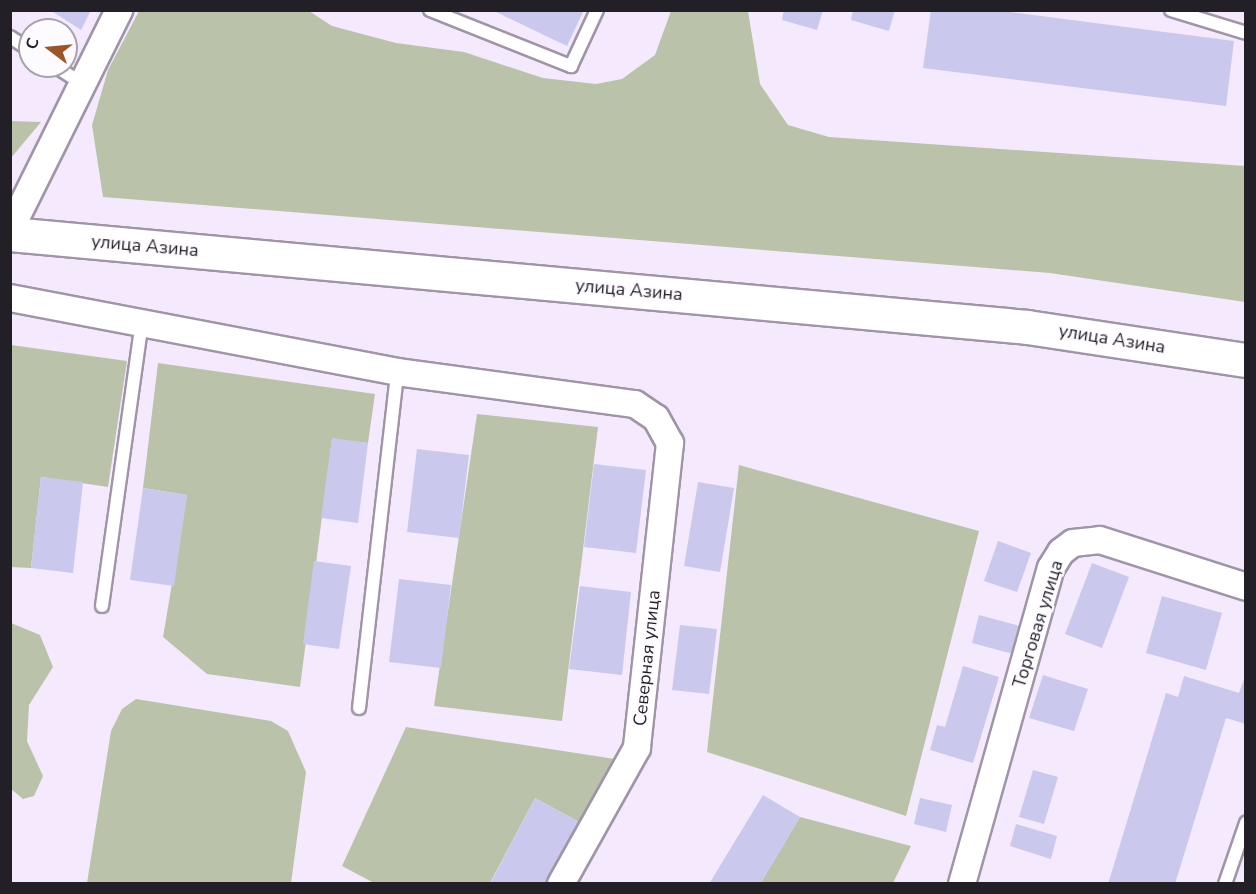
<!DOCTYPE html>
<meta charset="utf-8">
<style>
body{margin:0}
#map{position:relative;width:1256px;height:894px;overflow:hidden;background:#f5eafd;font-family:"Nunito Sans",sans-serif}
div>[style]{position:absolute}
.green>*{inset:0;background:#bac3a9}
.building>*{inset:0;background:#cac8ec}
.roads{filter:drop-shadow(2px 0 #9f95a7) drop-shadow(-2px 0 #9f95a7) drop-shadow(0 2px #9f95a7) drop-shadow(0 -2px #9f95a7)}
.lane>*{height:12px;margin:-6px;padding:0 6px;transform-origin:6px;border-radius:6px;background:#fff}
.street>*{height:26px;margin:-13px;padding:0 13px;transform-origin:13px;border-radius:13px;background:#fff}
.primary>*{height:33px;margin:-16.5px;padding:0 16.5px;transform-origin:16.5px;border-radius:16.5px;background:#fff}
span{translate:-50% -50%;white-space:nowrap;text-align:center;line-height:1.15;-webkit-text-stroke:4.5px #fdfbff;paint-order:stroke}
.street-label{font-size:18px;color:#231f26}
.frame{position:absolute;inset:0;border:12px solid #231f26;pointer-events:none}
.north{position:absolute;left:18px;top:18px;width:60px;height:60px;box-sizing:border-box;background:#fdfbff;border:2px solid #a6a3a8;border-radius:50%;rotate:286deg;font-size:16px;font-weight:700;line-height:24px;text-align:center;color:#231f26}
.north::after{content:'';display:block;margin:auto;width:21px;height:27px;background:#9b552b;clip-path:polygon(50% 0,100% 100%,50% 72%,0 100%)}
</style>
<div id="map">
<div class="green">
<div style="clip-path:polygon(139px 11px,309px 11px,332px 26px,396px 43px,464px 52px,543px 78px,596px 84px,622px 79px,655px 55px,671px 11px,748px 11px,760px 84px,788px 125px,829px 137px,1245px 166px,1245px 302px,1050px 273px,103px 197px,92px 125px,108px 70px)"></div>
<div style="clip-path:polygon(11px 121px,41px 122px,11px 158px,10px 121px)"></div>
<div style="clip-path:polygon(11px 345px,127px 361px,108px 487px,41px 477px,31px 568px,11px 567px)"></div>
<div style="clip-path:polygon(158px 363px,375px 394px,368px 443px,332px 439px,300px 687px,207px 674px,163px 637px,187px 495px,143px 488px)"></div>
<div style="clip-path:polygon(477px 414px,598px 427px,562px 721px,434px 706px)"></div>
<div style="clip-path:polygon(739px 465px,979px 531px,906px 816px,707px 752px)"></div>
<div style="clip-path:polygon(11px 623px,40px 635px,53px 667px,29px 705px,27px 741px,43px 776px,34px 796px,23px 799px,11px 789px)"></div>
<div style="clip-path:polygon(136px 699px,271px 721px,288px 731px,306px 772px,291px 883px,87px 883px,111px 731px,122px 709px)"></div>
<div style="clip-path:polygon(406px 727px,615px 759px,579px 822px,535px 798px,490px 883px,374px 883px,342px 866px)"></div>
<div style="clip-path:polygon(800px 817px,911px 846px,893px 883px,760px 884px)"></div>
</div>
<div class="building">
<div style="clip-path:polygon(50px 10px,91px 10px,81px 30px)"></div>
<div style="clip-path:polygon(492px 10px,584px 10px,567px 46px)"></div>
<div style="clip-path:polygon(784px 10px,823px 10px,817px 30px,782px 20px)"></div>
<div style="clip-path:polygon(853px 10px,895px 10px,889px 31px,851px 20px)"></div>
<div style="clip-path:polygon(931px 10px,994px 10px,1234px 41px,1226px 106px,923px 68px)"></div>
<div style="clip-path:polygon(332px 438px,368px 443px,358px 523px,321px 518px)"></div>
<div style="clip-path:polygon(417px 449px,469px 455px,459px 538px,407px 532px)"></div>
<div style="clip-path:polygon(594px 464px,646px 470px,636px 553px,584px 547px)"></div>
<div style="clip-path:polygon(41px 477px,83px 482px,73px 573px,31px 568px)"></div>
<div style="clip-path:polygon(698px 482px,734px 488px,720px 572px,684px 566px)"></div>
<div style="clip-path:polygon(143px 488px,187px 495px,174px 586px,130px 580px)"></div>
<div style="clip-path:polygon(998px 541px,1031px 553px,1017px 592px,984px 581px)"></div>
<div style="clip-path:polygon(314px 561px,351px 566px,339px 649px,303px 644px)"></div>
<div style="clip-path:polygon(1092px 563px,1129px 577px,1102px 648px,1065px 634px)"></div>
<div style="clip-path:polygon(399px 579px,451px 585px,441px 668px,389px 662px)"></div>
<div style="clip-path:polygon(580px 586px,631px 592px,622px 675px,569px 669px)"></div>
<div style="clip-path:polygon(1162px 596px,1222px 613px,1206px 670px,1146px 653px)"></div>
<div style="clip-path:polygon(979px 615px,1020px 626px,1013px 654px,972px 643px)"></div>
<div style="clip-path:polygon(680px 625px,717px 629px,709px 694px,672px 690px)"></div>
<div style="clip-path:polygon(963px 666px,999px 677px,973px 763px,930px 750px,937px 725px,945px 727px)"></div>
<div style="clip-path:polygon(1246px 674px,1246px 724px,1226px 718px,1175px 884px,1108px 884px,1166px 693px,1178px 697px,1184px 676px,1239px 693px)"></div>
<div style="clip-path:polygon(1043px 675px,1088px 689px,1074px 731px,1029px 718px)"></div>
<div style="clip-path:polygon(1033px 770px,1058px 777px,1044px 824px,1019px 817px)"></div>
<div style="clip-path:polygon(763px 795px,800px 817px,760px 884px,709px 884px)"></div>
<div style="clip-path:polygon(535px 798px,579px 822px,547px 884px,490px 884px)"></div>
<div style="clip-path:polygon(920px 798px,952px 805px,946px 832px,914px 824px)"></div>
<div style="clip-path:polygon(1016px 824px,1057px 836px,1051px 859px,1010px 846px)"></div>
</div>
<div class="roads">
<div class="lane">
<div style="left:430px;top:10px;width:152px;rotate:21.7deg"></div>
<div style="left:571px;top:66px;width:62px;rotate:-65.1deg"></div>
<div style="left:1171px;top:10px;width:78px;rotate:17deg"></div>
<div style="left:10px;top:37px;width:24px;rotate:33deg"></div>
<div style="left:55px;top:66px;width:33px;rotate:33deg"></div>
<div style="left:102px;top:606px;width:288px;rotate:-82deg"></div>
<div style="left:359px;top:708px;width:338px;rotate:-83.5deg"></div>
<div style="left:1225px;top:884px;width:65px;rotate:-71deg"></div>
</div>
<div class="street">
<div style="left:10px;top:230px;width:246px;rotate:-63.6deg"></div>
<div style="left:10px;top:298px;width:394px;rotate:10.8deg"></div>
<div style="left:397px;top:372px;width:240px;rotate:7.7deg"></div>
<div style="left:635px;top:404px;width:25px;rotate:34deg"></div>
<div style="left:656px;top:418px;width:29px;rotate:61deg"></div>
<div style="left:670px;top:443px;width:307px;rotate:96.2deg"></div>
<div style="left:637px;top:748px;width:156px;rotate:119.2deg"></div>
<div style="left:962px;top:884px;width:328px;rotate:-74.3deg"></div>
<div style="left:1051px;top:568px;width:19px;rotate:-58deg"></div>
<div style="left:1061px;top:552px;width:15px;rotate:-37deg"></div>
<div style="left:1073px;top:543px;width:27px;rotate:-6deg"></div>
<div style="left:1100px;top:540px;width:153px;rotate:17.8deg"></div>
</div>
<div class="primary">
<div style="left:10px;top:234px;width:1021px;rotate:5.22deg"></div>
<div style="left:1027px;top:327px;width:221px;rotate:8.6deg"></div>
</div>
</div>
<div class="street-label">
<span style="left:145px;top:246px;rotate:5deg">улица Азина</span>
<span style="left:629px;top:290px;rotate:5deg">улица Азина</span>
<span style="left:1112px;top:339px;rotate:9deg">улица Азина</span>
<span style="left:1038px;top:624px;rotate:-73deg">Торговая улица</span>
<span style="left:647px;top:658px;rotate:-84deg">Северная улица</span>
</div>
<div class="frame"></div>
<div class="north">С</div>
</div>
